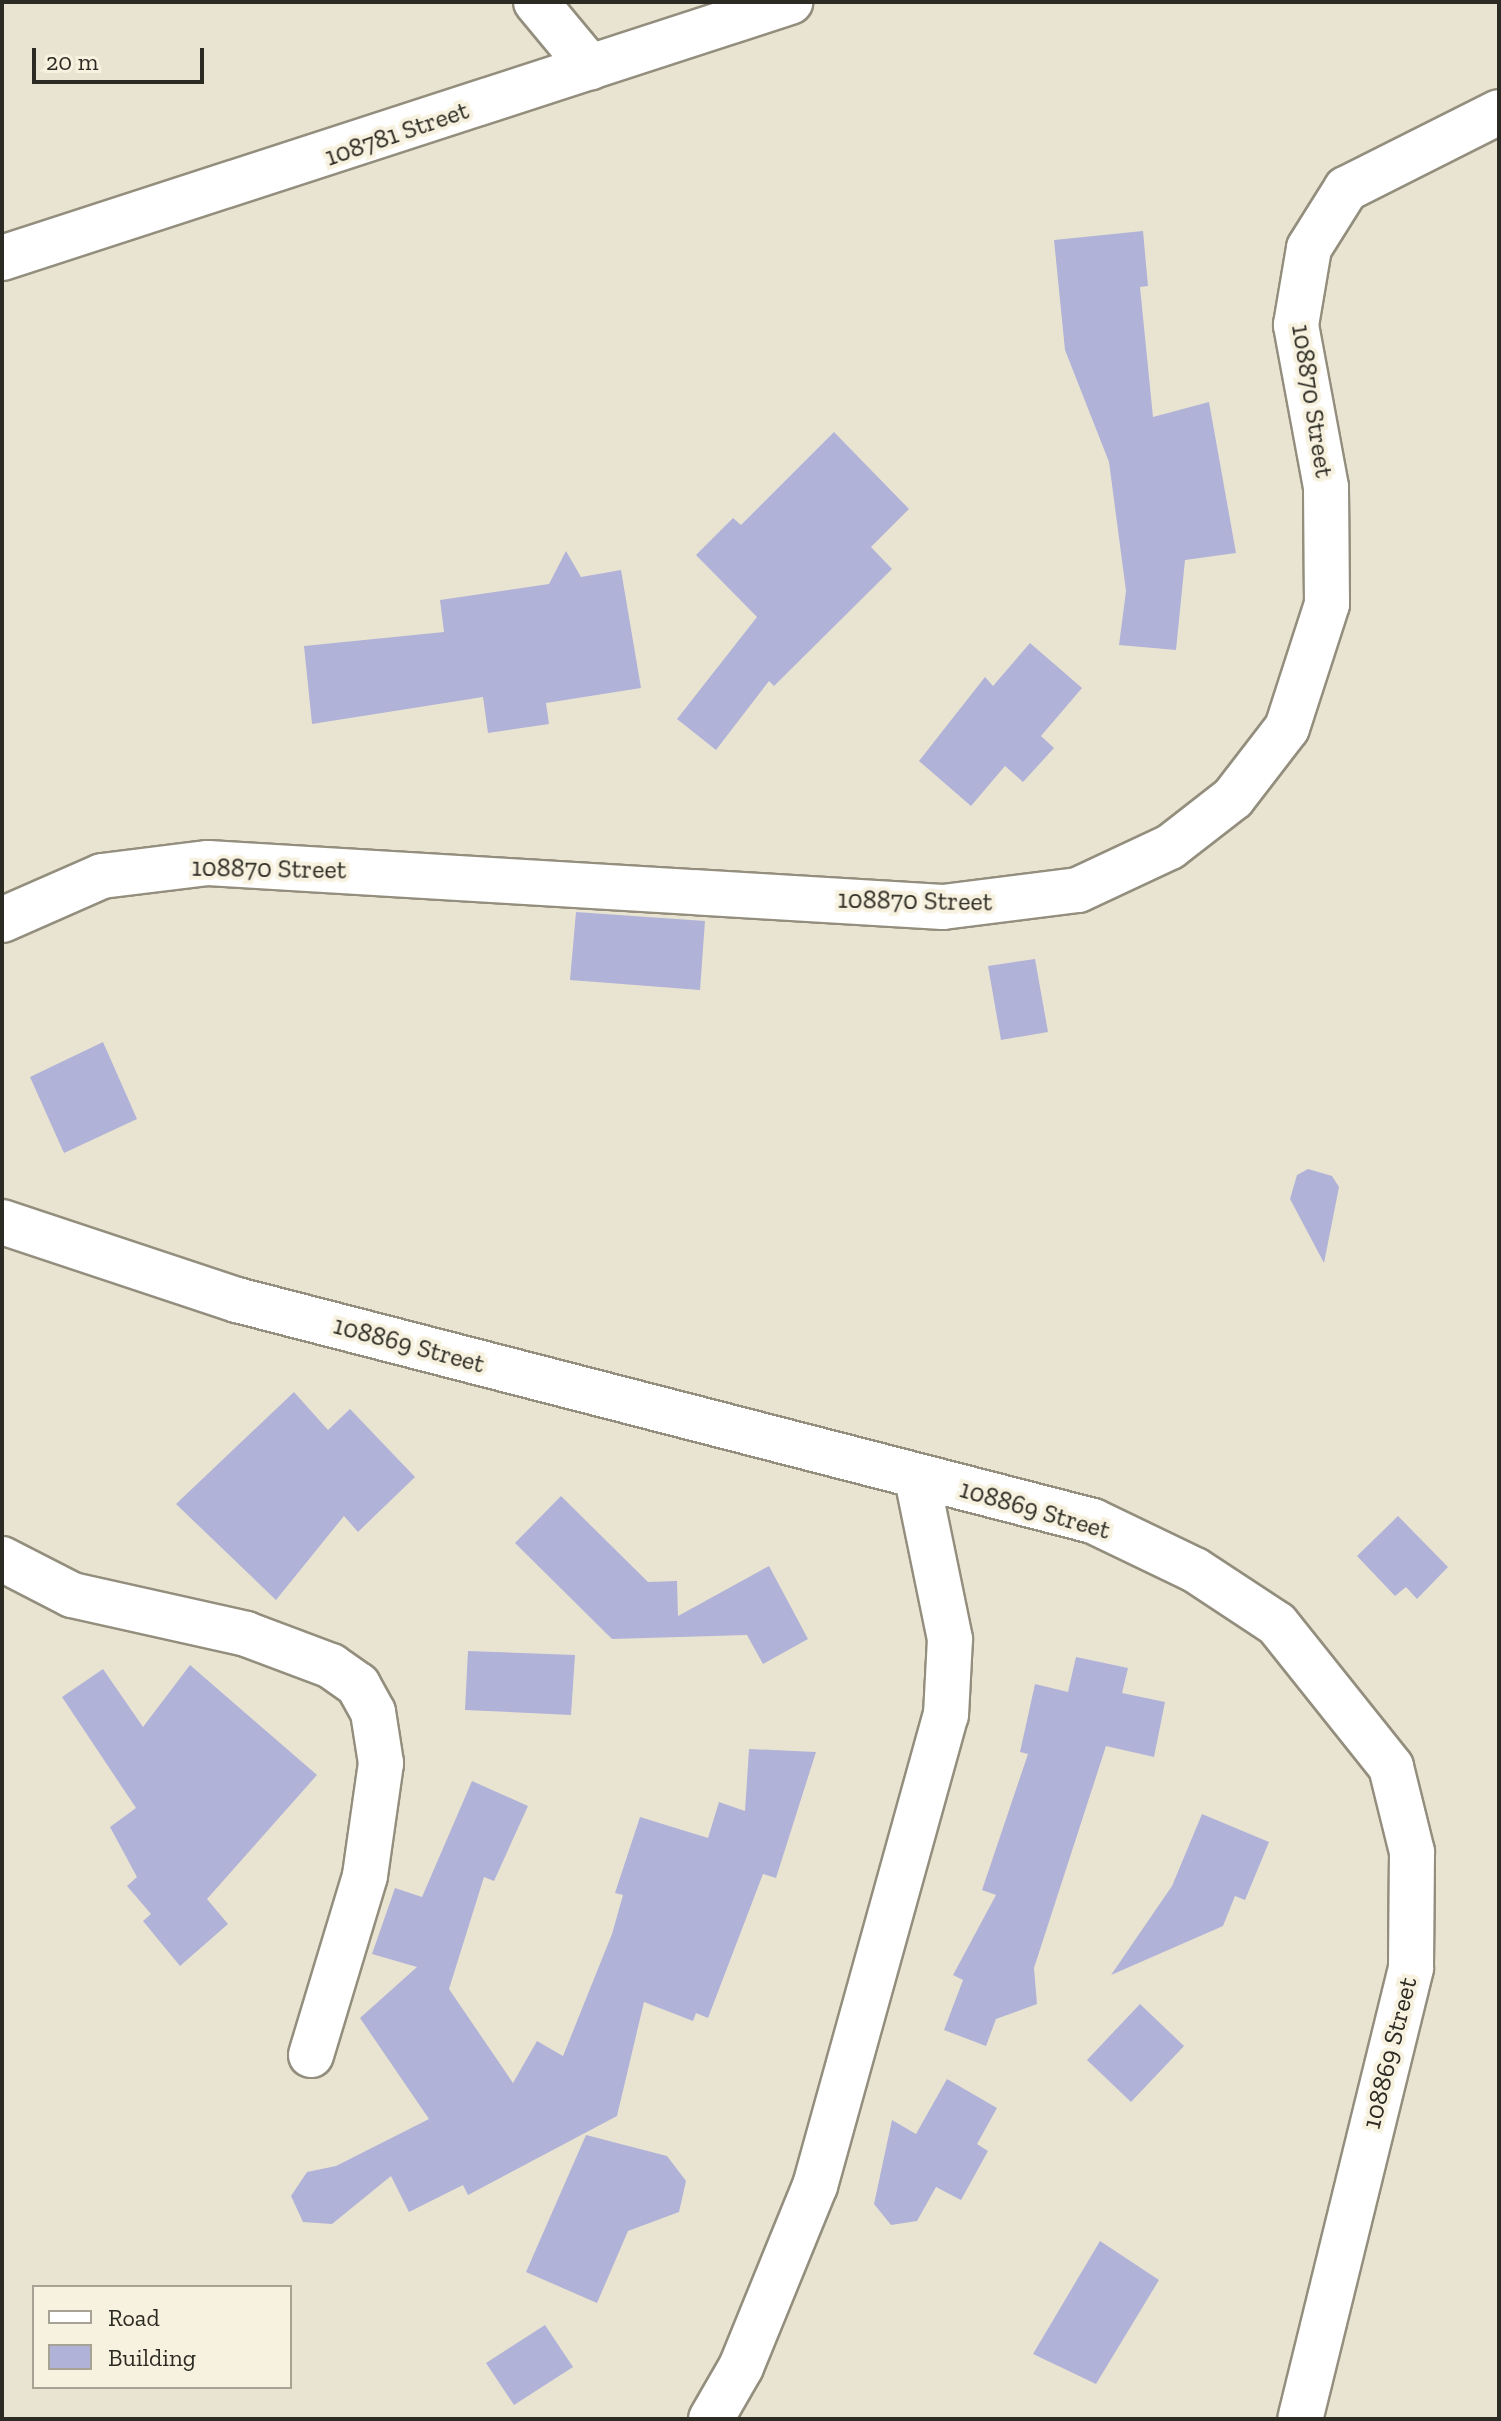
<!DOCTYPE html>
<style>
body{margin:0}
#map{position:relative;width:1501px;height:2421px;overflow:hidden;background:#e9e4d1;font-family:"Zilla Slab",serif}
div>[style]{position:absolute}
.building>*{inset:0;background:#b1b2d8}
.roads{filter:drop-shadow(2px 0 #938e7d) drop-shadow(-2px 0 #938e7d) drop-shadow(0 2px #938e7d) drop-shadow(0 -2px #938e7d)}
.minor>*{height:44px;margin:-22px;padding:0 22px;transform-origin:22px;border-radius:22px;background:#fff}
.tertiary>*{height:44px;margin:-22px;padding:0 22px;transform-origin:22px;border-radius:22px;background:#fff}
span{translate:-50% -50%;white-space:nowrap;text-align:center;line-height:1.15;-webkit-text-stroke:8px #f7f2df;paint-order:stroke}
.street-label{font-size:26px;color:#2c2b23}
.frame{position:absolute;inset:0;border:4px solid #2c2b23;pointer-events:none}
.legend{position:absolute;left:32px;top:2285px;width:260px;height:104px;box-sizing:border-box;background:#f7f2df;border:2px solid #a6a294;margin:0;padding:10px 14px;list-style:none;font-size:24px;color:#2c2b23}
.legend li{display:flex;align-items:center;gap:16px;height:40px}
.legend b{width:40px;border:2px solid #a6a294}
.scale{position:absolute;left:32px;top:48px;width:172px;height:36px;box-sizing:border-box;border:4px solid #2c2b23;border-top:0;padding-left:10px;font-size:24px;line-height:28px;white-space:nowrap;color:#2c2b23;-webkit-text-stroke:6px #f7f2df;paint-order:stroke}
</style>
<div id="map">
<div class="building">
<div style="clip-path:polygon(1143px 231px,1148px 286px,1140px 287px,1153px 417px,1209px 402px,1236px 553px,1185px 560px,1176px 650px,1119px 645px,1126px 591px,1109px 462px,1065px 350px,1054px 240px)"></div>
<div style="clip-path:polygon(834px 432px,909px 509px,871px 547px,892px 569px,774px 686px,769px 681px,716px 750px,677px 719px,757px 617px,696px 555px,733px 518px,741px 525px)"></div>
<div style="clip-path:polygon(566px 551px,581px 577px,621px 570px,641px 688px,546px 703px,549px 724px,488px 733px,483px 697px,312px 724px,304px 646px,444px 632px,440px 600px,549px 584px)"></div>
<div style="clip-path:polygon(1030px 643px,1082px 688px,1041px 736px,1054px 748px,1023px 782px,1005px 766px,971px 806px,919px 761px,985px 677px,993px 686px)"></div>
<div style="clip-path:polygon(576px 912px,705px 921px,700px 990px,570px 980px)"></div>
<div style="clip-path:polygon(1035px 959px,1048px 1032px,1001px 1040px,988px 966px)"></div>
<div style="clip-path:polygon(103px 1042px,137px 1119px,64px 1153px,30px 1077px)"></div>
<div style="clip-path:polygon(1308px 1169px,1332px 1176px,1339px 1187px,1324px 1263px,1290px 1199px,1297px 1175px)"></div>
<div style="clip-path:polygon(294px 1392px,328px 1430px,350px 1409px,415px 1477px,358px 1532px,344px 1516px,276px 1600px,176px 1504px)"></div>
<div style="clip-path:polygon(561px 1496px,648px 1582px,677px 1581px,678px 1616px,769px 1566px,808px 1639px,763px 1664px,747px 1635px,612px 1639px,515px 1543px)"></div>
<div style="clip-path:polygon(1398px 1516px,1448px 1567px,1417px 1599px,1406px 1587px,1395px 1596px,1357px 1556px)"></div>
<div style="clip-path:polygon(468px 1651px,575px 1655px,571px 1715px,465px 1710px)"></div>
<div style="clip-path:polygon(1076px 1657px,1128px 1668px,1122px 1693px,1165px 1702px,1154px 1757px,1106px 1746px,1034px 1968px,1037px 2004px,996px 2019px,986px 2046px,944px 2030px,963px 1980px,953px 1975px,996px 1895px,982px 1890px,1028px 1754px,1020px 1752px,1035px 1684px,1068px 1692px)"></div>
<div style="clip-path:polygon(190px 1665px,317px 1775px,207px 1899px,228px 1924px,180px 1966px,143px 1921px,151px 1914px,127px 1886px,137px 1877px,110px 1827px,136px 1808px,62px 1697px,103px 1669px,143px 1727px)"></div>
<div style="clip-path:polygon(749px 1749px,816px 1752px,776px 1878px,763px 1874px,708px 2018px,696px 2013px,693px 2021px,644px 2002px,617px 2116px,468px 2195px,463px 2185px,409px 2212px,391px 2176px,332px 2224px,303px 2222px,291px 2196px,307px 2172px,336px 2166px,429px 2119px,360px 2018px,417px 1967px,372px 1954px,395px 1888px,422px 1897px,472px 1781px,528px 1806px,494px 1881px,484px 1877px,449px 1989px,513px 2083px,537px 2041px,563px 2056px,612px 1934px,623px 1895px,615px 1893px,640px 1817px,708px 1838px,719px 1802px,745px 1811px)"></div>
<div style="clip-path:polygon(1202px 1814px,1269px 1842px,1245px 1900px,1235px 1896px,1223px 1926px,1111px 1975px,1172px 1886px)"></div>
<div style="clip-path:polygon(1140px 2004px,1184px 2046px,1131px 2102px,1087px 2060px)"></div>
<div style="clip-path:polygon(947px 2079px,997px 2108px,977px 2144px,988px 2151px,961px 2200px,936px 2187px,917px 2221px,891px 2225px,874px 2204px,892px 2120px,916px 2134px)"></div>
<div style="clip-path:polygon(586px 2135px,667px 2156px,686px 2181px,679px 2212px,628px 2231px,597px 2303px,526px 2272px)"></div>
<div style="clip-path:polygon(1100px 2241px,1159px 2280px,1096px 2384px,1033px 2354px)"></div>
<div style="clip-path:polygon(545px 2325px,573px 2367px,514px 2405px,486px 2363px)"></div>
</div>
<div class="roads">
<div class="minor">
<div style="left:536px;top:2px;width:85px;rotate:50.3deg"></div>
<div style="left:2px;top:920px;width:109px;rotate:-23.7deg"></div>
<div style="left:102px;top:876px;width:107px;rotate:-7deg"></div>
<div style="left:208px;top:863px;width:736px;rotate:3.43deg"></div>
<div style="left:943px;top:907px;width:136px;rotate:-7.2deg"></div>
<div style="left:1078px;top:890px;width:102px;rotate:-25.1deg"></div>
<div style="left:1170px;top:847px;width:80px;rotate:-37.9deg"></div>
<div style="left:1233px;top:798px;width:88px;rotate:-52.4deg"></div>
<div style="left:1287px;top:728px;width:130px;rotate:-72.1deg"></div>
<div style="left:1327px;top:604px;width:117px;rotate:-90.5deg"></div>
<div style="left:1326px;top:487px;width:165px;rotate:-100.5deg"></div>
<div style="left:1296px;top:325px;width:78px;rotate:-80.4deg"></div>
<div style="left:1309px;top:248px;width:70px;rotate:-57.9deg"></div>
<div style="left:1346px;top:189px;width:171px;rotate:-26.7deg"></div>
<div style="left:2px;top:1222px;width:248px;rotate:18.4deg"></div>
<div style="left:237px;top:1300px;width:884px;rotate:14.48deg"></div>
<div style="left:1093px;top:1521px;width:113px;rotate:25.7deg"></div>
<div style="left:1195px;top:1570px;width:98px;rotate:33.4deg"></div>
<div style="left:1277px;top:1624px;width:183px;rotate:51.4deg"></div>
<div style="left:1391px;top:1767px;width:88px;rotate:76.1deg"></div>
<div style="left:1412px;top:1852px;width:116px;rotate:90.5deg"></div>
<div style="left:1411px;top:1968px;width:464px;rotate:103.8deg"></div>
<div style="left:2px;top:1559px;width:79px;rotate:27.2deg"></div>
<div style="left:72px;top:1595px;width:178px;rotate:12.6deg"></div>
<div style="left:246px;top:1634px;width:91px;rotate:20.6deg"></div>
<div style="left:331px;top:1666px;width:33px;rotate:35deg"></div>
<div style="left:358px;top:1685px;width:31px;rotate:61deg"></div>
<div style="left:373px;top:1712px;width:52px;rotate:81.1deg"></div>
<div style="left:381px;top:1763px;width:114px;rotate:98.1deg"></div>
<div style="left:365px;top:1876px;width:187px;rotate:106.8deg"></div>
<div style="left:711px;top:2419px;width:60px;rotate:-60deg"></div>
<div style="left:741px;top:2367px;width:196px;rotate:-67.8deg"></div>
<div style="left:815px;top:2186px;width:489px;rotate:-74.5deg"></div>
<div style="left:946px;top:1715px;width:76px;rotate:-87deg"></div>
<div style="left:950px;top:1639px;width:164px;rotate:-101.6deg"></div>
</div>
<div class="tertiary">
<div style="left:2px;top:258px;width:829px;rotate:-18deg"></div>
</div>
</div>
<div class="street-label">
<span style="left:397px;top:134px;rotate:-19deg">108781 Street</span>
<span style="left:1312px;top:401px;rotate:81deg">108870 Street</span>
<span style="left:269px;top:869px;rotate:1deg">108870 Street</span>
<span style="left:915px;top:901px;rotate:1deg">108870 Street</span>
<span style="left:409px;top:1345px;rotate:15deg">108869 Street</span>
<span style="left:1035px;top:1510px;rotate:16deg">108869 Street</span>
<span style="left:1390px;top:2053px;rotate:-76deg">108869 Street</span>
</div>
<div class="frame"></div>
<ul class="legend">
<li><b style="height:10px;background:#fff"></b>Road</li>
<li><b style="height:22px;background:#b1b2d8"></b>Building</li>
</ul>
<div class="scale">20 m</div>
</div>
